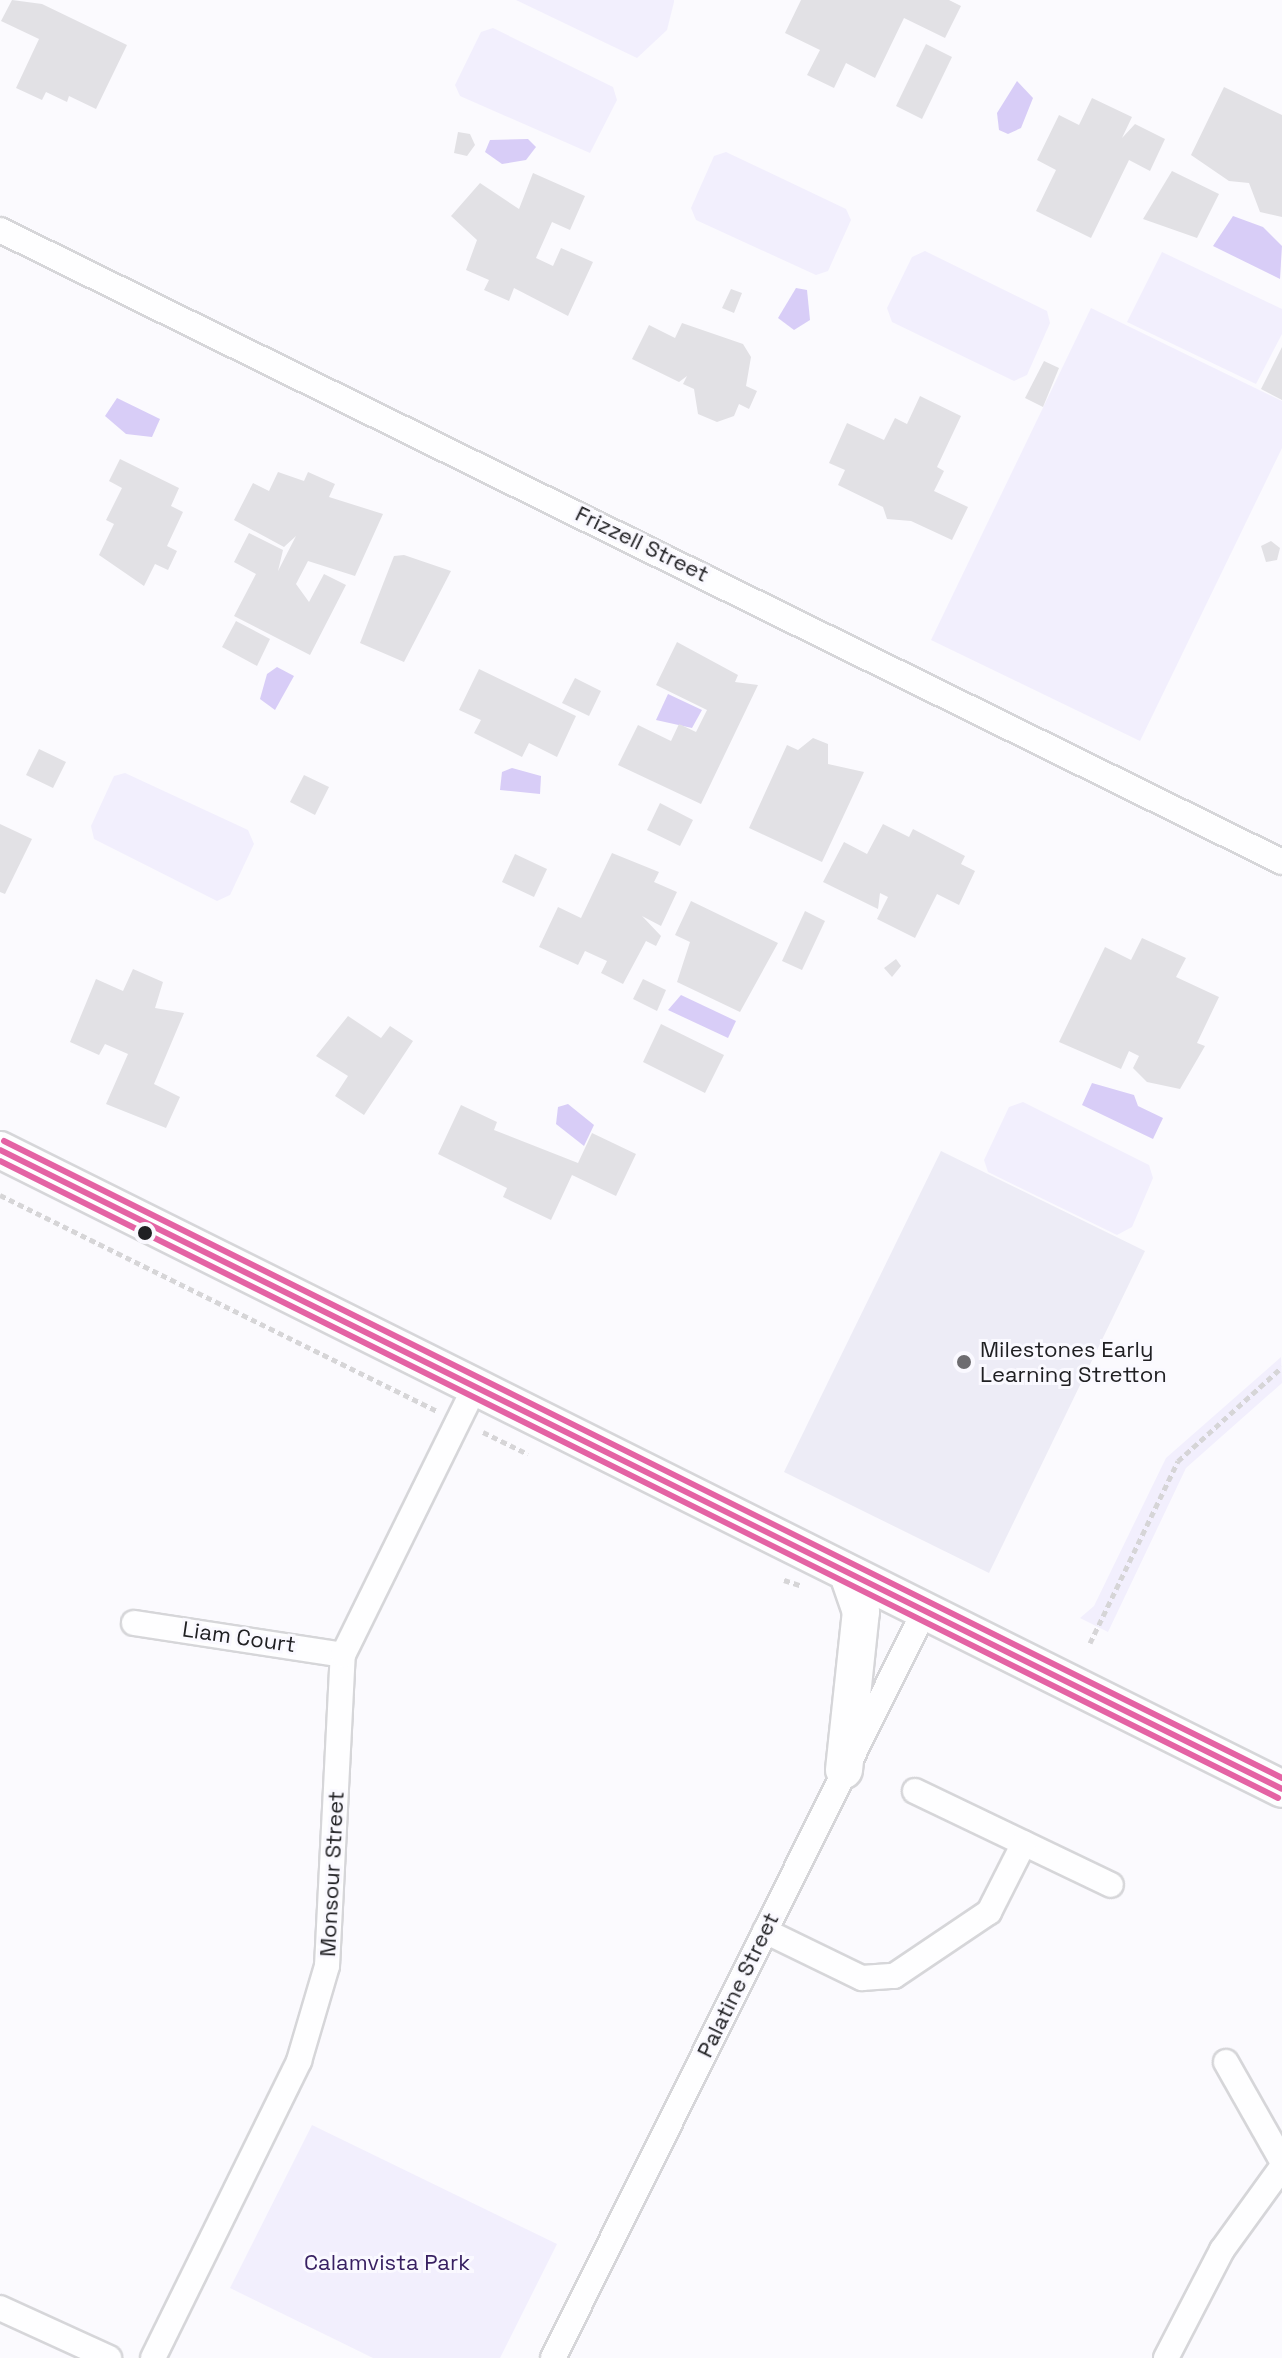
<!DOCTYPE html>
<style>
body{margin:0}
#map{position:relative;width:1282px;height:2358px;overflow:hidden;background:#fbfafe;font-family:"Space Grotesk",sans-serif}
div>[style]{position:absolute}
.built>*{inset:0;background:#edecf6}
.green>*{inset:0;background:#f2effd}
.water>*{inset:0;background:#d8cdf7}
.building>*{inset:0;background:#e2e1e5}
.path>*{height:5px;margin-top:-2.5px;transform-origin:0;background:repeating-linear-gradient(90deg,#d6d5d7 0 6px,transparent 0 10px)}
.roads{filter:drop-shadow(2px 0 #d6d6d9) drop-shadow(-2px 0 #d6d6d9) drop-shadow(0 2px #d6d6d9) drop-shadow(0 -2px #d6d6d9)}
.minor>*{height:24px;margin:-12px;padding:0 12px;transform-origin:12px;border-radius:12px;background:#fefeff}
.secondary>*{height:36px;margin:-18px;padding:0 18px;transform-origin:18px;border-radius:18px;background:#fefeff}
.bus-1>*{height:6px;margin:-3px;padding:0 3px;transform-origin:3px;border-radius:3px;background:#e463a4}
.bus-2>*{height:6px;margin:-3px;padding:0 3px;transform-origin:3px;border-radius:3px;background:#e463a4}
.bus-3>*{height:6px;margin:-3px;padding:0 3px;transform-origin:3px;border-radius:3px;background:#e463a4}
.dots>*{width:22px;height:22px;translate:-50% -50%;box-sizing:border-box;border:4px solid #faf9ff;border-radius:50%}
span{translate:-50% -50%;white-space:nowrap;text-align:center;line-height:1.15;-webkit-text-stroke:6px #faf9ff;paint-order:stroke}
.street-label{font-size:22px;color:#202023}
.poi-label{font-size:22px;color:#202023}
.left{translate:0 -50%;text-align:left}
.park-label{font-size:22px;color:#382062}
</style>
<div id="map">
<div class="built">
<div style="clip-path:polygon(941px 1151px,1145px 1251px,989px 1573px,784px 1472px)"></div>
</div>
<div class="green">
<div style="clip-path:polygon(516px 0,674px 0,674px 2px,667px 30px,637px 58px)"></div>
<div style="clip-path:polygon(493px 28px,613px 87px,617px 100px,590px 153px,460px 96px,455px 85px,481px 32px)"></div>
<div style="clip-path:polygon(726px 152px,846px 209px,851px 220px,828px 271px,816px 275px,696px 220px,691px 208px,714px 156px)"></div>
<div style="clip-path:polygon(925px 251px,1047px 311px,1050px 323px,1027px 375px,1014px 381px,892px 322px,887px 308px,912px 257px)"></div>
<div style="clip-path:polygon(1162px 252px,1282px 309px,1282px 334px,1256px 384px,1127px 322px)"></div>
<div style="clip-path:polygon(1091px 308px,1282px 401px,1282px 448px,1140px 741px,931px 640px)"></div>
<div style="clip-path:polygon(125px 773px,248px 830px,254px 844px,230px 895px,217px 901px,94px 839px,91px 826px,114px 776px)"></div>
<div style="clip-path:polygon(1023px 1102px,1149px 1165px,1153px 1178px,1132px 1227px,1117px 1235px,988px 1172px,984px 1160px,1009px 1107px)"></div>
<div style="clip-path:polygon(1281px 1357px,1282px 1383px,1186px 1468px,1108px 1632px,1080px 1618px,1094px 1606px,1166px 1458px)"></div>
<div style="clip-path:polygon(312px 2125px,557px 2244px,500px 2358px,373px 2358px,230px 2288px)"></div>
</div>
<div class="water">
<div style="clip-path:polygon(1017px 81px,1033px 98px,1021px 128px,1008px 134px,999px 130px,997px 113px)"></div>
<div style="clip-path:polygon(528px 139px,536px 147px,526px 160px,502px 164px,485px 152px,490px 140px)"></div>
<div style="clip-path:polygon(1233px 216px,1263px 227px,1282px 246px,1280px 279px,1213px 246px)"></div>
<div style="clip-path:polygon(796px 288px,807px 290px,810px 320px,794px 330px,778px 318px)"></div>
<div style="clip-path:polygon(117px 398px,160px 419px,152px 437px,126px 434px,105px 416px)"></div>
<div style="clip-path:polygon(277px 667px,294px 676px,275px 710px,260px 699px,267px 674px)"></div>
<div style="clip-path:polygon(668px 694px,702px 710px,692px 728px,656px 720px)"></div>
<div style="clip-path:polygon(512px 768px,541px 776px,540px 794px,500px 790px,502px 772px)"></div>
<div style="clip-path:polygon(681px 995px,736px 1021px,728px 1038px,668px 1010px)"></div>
<div style="clip-path:polygon(1092px 1083px,1134px 1095px,1138px 1106px,1163px 1118px,1153px 1139px,1082px 1105px)"></div>
<div style="clip-path:polygon(568px 1104px,594px 1125px,584px 1146px,556px 1124px,558px 1107px)"></div>
</div>
<div class="building">
<div style="clip-path:polygon(12px 0,42px 4px,127px 45px,96px 109px,69px 96px,67px 102px,46px 92px,42px 100px,16px 88px,39px 39px,1px 21px)"></div>
<div style="clip-path:polygon(801px 0,949px 0,961px 6px,945px 38px,904px 18px,875px 78px,846px 63px,834px 88px,807px 75px,820px 50px,785px 33px)"></div>
<div style="clip-path:polygon(926px 44px,952px 57px,922px 119px,896px 106px)"></div>
<div style="clip-path:polygon(1224px 87px,1282px 115px,1282px 217px,1260px 212px,1249px 183px,1229px 181px,1191px 155px)"></div>
<div style="clip-path:polygon(1092px 98px,1132px 117px,1122px 138px,1135px 124px,1165px 139px,1150px 171px,1129px 160px,1091px 238px,1036px 211px,1056px 170px,1037px 160px,1059px 115px,1079px 125px)"></div>
<div style="clip-path:polygon(458px 132px,470px 134px,475px 145px,467px 156px,454px 153px)"></div>
<div style="clip-path:polygon(1172px 171px,1219px 194px,1197px 238px,1143px 219px)"></div>
<div style="clip-path:polygon(533px 173px,585px 196px,570px 230px,552px 222px,536px 258px,553px 266px,561px 248px,593px 262px,568px 316px,514px 288px,509px 301px,484px 290px,489px 280px,466px 270px,477px 240px,451px 216px,480px 183px,519px 209px)"></div>
<div style="clip-path:polygon(731px 289px,742px 293px,734px 313px,722px 308px)"></div>
<div style="clip-path:polygon(682px 323px,743px 344px,751px 357px,746px 386px,757px 391px,749px 409px,739px 404px,734px 416px,717px 422px,698px 414px,694px 389px,683px 384px,687px 376px,679px 382px,632px 359px,649px 325px,675px 338px)"></div>
<div style="clip-path:polygon(1282px 347px,1282px 400px,1261px 389px)"></div>
<div style="clip-path:polygon(1044px 361px,1059px 368px,1043px 407px,1025px 398px)"></div>
<div style="clip-path:polygon(920px 396px,961px 416px,937px 467px,944px 471px,934px 491px,968px 507px,952px 540px,911px 521px,887px 519px,883px 507px,838px 485px,845px 470px,829px 463px,847px 423px,884px 440px,895px 418px,907px 424px)"></div>
<div style="clip-path:polygon(120px 459px,179px 488px,171px 506px,183px 512px,167px 546px,177px 551px,168px 570px,155px 564px,144px 586px,99px 555px,114px 524px,106px 520px,122px 488px,109px 481px)"></div>
<div style="clip-path:polygon(278px 472px,304px 481px,308px 472px,335px 484px,329px 497px,383px 514px,355px 576px,308px 561px,296px 584px,309px 602px,324px 574px,346px 585px,310px 655px,234px 616px,256px 574px,234px 562px,249px 533px,283px 550px,278px 571px,296px 536px,284px 547px,234px 520px,253px 483px,269px 491px)"></div>
<div style="clip-path:polygon(1271px 541px,1280px 548px,1277px 560px,1266px 562px,1261px 546px)"></div>
<div style="clip-path:polygon(404px 555px,451px 571px,404px 662px,360px 643px,394px 556px)"></div>
<div style="clip-path:polygon(236px 621px,270px 639px,257px 666px,222px 647px)"></div>
<div style="clip-path:polygon(677px 642px,738px 675px,735px 682px,758px 685px,701px 804px,618px 765px,638px 725px,671px 741px,679px 724px,696px 732px,707px 710px,656px 685px)"></div>
<div style="clip-path:polygon(479px 669px,576px 716px,557px 757px,529px 743px,522px 757px,474px 733px,481px 720px,459px 710px)"></div>
<div style="clip-path:polygon(575px 678px,601px 691px,589px 716px,562px 703px)"></div>
<div style="clip-path:polygon(813px 738px,828px 744px,828px 764px,864px 772px,822px 862px,749px 828px,787px 745px,798px 750px)"></div>
<div style="clip-path:polygon(39px 749px,66px 762px,53px 788px,26px 775px)"></div>
<div style="clip-path:polygon(304px 775px,329px 787px,315px 815px,290px 802px)"></div>
<div style="clip-path:polygon(660px 803px,693px 820px,680px 846px,647px 830px)"></div>
<div style="clip-path:polygon(0 824px,32px 839px,5px 894px,0 892px)"></div>
<div style="clip-path:polygon(883px 824px,909px 837px,913px 829px,965px 856px,961px 864px,975px 871px,959px 905px,937px 894px,915px 938px,877px 919px,888px 897px,880px 893px,878px 909px,823px 882px,844px 842px,867px 854px)"></div>
<div style="clip-path:polygon(612px 853px,659px 872px,654px 882px,677px 892px,661px 926px,642px 916px,661px 936px,656px 946px,646px 941px,623px 984px,601px 973px,607px 961px,585px 951px,578px 965px,539px 947px,558px 907px,581px 918px)"></div>
<div style="clip-path:polygon(515px 854px,547px 869px,534px 897px,502px 882px)"></div>
<div style="clip-path:polygon(691px 901px,778px 943px,740px 1012px,677px 982px,690px 942px,675px 935px)"></div>
<div style="clip-path:polygon(805px 911px,825px 921px,802px 970px,782px 961px)"></div>
<div style="clip-path:polygon(1142px 938px,1186px 958px,1176px 977px,1219px 997px,1197px 1043px,1205px 1046px,1180px 1089px,1147px 1082px,1133px 1068px,1139px 1056px,1129px 1051px,1121px 1069px,1059px 1042px,1105px 947px,1131px 960px)"></div>
<div style="clip-path:polygon(896px 959px,901px 966px,892px 977px,884px 968px)"></div>
<div style="clip-path:polygon(133px 969px,163px 982px,155px 1008px,184px 1013px,154px 1084px,180px 1097px,166px 1128px,106px 1104px,128px 1054px,105px 1044px,99px 1055px,70px 1042px,96px 979px,123px 991px)"></div>
<div style="clip-path:polygon(643px 979px,666px 990px,657px 1011px,633px 999px)"></div>
<div style="clip-path:polygon(348px 1016px,381px 1038px,390px 1026px,413px 1041px,364px 1115px,335px 1096px,348px 1076px,316px 1056px)"></div>
<div style="clip-path:polygon(661px 1024px,724px 1055px,705px 1093px,643px 1062px)"></div>
<div style="clip-path:polygon(461px 1105px,497px 1122px,494px 1130px,578px 1163px,592px 1133px,636px 1154px,616px 1196px,572px 1175px,551px 1220px,503px 1197px,507px 1188px,438px 1154px)"></div>
</div>
<div class="path">
<div style="left:0;top:1195px;width:487px;rotate:26.3deg"></div>
<div style="left:483px;top:1432px;width:50px;rotate:26.1deg"></div>
<div style="left:784px;top:1580px;width:19px;rotate:18deg"></div>
<div style="left:1090px;top:1643px;width:202px;rotate:-64.2deg"></div>
<div style="left:1178px;top:1461px;width:140px;rotate:-42.1deg"></div>
</div>
<div class="roads">
<div class="minor">
<div style="left:0;top:230px;width:1429px;rotate:26.24deg"></div>
<div style="left:134px;top:1623px;width:211px;rotate:8.7deg"></div>
<div style="left:915px;top:1791px;width:217px;rotate:25.6deg"></div>
<div style="left:765px;top:1931px;width:108px;rotate:25.9deg"></div>
<div style="left:862px;top:1978px;width:32px;rotate:-4deg"></div>
<div style="left:894px;top:1976px;width:115px;rotate:-34deg"></div>
<div style="left:989px;top:1912px;width:77px;rotate:-63.1deg"></div>
<div style="left:1226px;top:2062px;width:114px;rotate:60.5deg"></div>
<div style="left:0;top:2308px;width:120px;rotate:24.6deg"></div>
<div style="left:153px;top:2358px;width:331px;rotate:-63.8deg"></div>
<div style="left:299px;top:2061px;width:99px;rotate:-73.6deg"></div>
<div style="left:327px;top:1966px;width:311px;rotate:-87.1deg"></div>
<div style="left:343px;top:1655px;width:303px;rotate:-63.8deg"></div>
<div style="left:553px;top:2358px;width:833px;rotate:-63.56deg"></div>
<div style="left:1166px;top:2358px;width:122px;rotate:-62.6deg"></div>
<div style="left:1222px;top:2250px;width:102px;rotate:-54.1deg"></div>
</div>
<div class="secondary">
<div style="left:0;top:1150px;width:1432px;rotate:26.49deg"></div>
<div style="left:844px;top:1770px;width:159px;rotate:-83.9deg"></div>
<div style="left:861px;top:1612px;width:34px;rotate:-109deg"></div>
</div>
</div>
<div class="bus-1">
<div style="left:0;top:1150px;width:1432px;rotate:26.49deg"></div>
</div>
<div class="bus-2">
<div style="left:0;top:1161px;width:1428px;rotate:26.49deg"></div>
</div>
<div class="bus-3">
<div style="left:4px;top:1141px;width:1428px;rotate:26.49deg"></div>
</div>
<div class="dots">
<div style="left:145px;top:1233px;background:#202023"></div>
<div style="left:964px;top:1362px;background:#6d6c70"></div>
</div>
<div class="street-label">
<span style="left:642px;top:544px;rotate:26deg">Frizzell Street</span>
<span style="left:239px;top:1637px;rotate:8deg">Liam Court</span>
<span style="left:332px;top:1874px;rotate:-87deg">Monsour Street</span>
<span style="left:738px;top:1985px;rotate:-64deg">Palatine Street</span>
</div>
<div class="poi-label">
<span class="left" style="left:980px;top:1362px">Milestones Early<br>Learning Stretton</span>
</div>
<div class="park-label">
<span style="left:387px;top:2263px">Calamvista Park</span>
</div>
</div>
